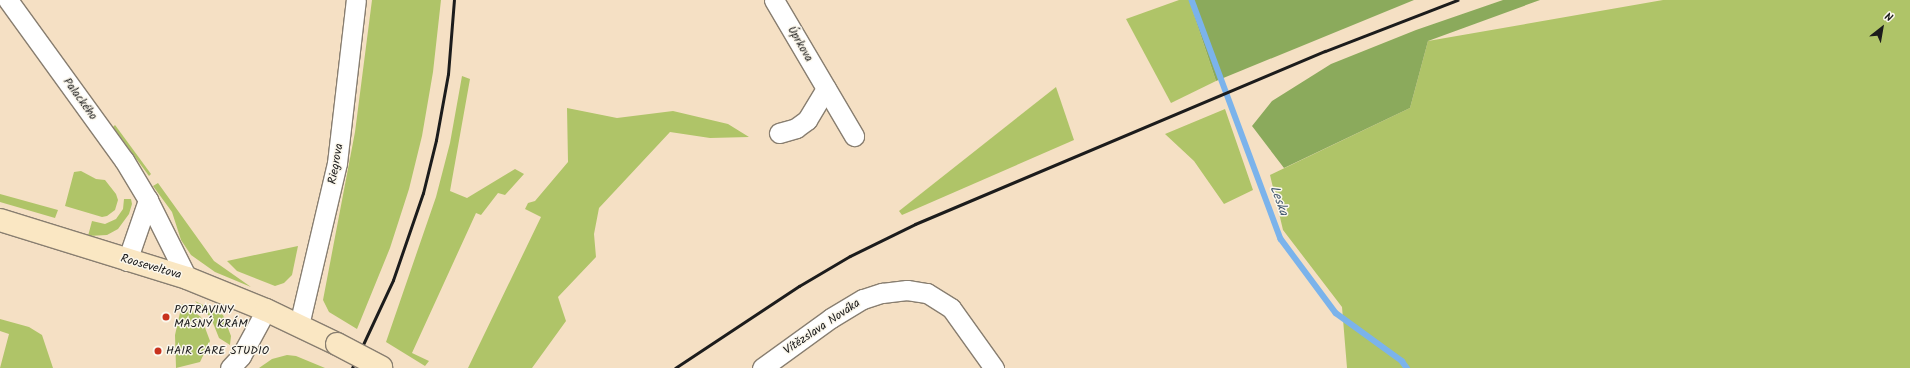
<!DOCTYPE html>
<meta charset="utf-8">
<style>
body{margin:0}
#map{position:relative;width:1910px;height:368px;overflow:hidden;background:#f5e0c4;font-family:Kalam,sans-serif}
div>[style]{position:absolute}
.green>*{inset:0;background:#afc468}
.forest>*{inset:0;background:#8baa5c}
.stream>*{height:5.5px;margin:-2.75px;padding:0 2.75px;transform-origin:2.75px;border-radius:2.75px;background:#7bb3eb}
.roads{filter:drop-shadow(1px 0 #887e70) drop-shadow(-1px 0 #887e70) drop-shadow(0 1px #887e70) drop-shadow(0 -1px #887e70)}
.minor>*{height:19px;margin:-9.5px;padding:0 9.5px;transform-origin:9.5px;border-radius:9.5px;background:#fff}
.secondary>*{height:22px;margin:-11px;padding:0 11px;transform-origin:11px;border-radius:11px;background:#fae7c3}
.rail>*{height:3px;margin:-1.5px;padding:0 1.5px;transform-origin:1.5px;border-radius:1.5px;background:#1c1c1c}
.bridges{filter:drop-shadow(1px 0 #887e70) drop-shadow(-1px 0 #887e70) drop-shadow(0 1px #887e70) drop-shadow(0 -1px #887e70)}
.secondary-bridge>*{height:22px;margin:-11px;padding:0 11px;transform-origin:11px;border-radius:11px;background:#fae7c3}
.dots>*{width:11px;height:11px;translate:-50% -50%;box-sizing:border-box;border:2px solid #fbf7ec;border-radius:50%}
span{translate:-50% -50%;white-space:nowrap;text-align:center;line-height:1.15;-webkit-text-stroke:3px #fbf7ec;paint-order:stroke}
.street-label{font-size:12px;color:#1c1c1c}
.poi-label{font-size:12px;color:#1c1c1c}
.left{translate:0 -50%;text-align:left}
.water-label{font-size:13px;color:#42586f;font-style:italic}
.north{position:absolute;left:1862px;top:8px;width:40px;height:40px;-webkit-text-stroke:3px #fbf7ec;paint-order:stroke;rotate:31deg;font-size:11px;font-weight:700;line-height:16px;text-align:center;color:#1c1c1c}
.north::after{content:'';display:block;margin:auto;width:14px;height:18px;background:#1c1c1c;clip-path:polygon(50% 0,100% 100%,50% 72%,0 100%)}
</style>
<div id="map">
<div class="green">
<div style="clip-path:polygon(372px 0,441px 0,433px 72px,422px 136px,409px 189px,390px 248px,357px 329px,329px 312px,323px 300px,355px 132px)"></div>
<div style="clip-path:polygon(1179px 0,1189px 0,1216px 81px,1171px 103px,1126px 19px)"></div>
<div style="clip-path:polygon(1663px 0,1910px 0,1910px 368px,1347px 368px,1342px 307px,1283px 230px,1270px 175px,1410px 108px,1428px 41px)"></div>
<div style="clip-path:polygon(462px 76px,470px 79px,450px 191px,467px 198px,515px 169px,524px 174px,505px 195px,498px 193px,481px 215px,476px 213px,412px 353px,429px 361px,425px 366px,386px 342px,436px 197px,450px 143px)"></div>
<div style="clip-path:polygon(1056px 87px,1074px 140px,902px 215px,899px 211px)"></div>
<div style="clip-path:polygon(567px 108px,617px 118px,673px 111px,728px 124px,749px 137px,710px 138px,670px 132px,599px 208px,594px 234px,596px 257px,558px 297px,566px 321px,532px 368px,468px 368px,541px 217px,525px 209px,528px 203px,535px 201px,568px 162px)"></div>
<div style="clip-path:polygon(1225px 109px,1253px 190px,1224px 204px,1194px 161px,1165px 134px)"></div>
<div style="clip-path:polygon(115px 125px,151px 174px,149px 176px,113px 127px)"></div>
<div style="clip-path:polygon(81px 171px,96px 179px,105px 180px,116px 194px,118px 200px,115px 210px,107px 216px,102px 217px,65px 206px,74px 172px)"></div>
<div style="clip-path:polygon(158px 183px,214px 261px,251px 287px,215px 272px,191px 255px,181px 240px,172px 212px,153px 186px)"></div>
<div style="clip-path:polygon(0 194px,58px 210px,55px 218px,0 202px)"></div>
<div style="clip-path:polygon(124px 199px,131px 199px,132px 204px,129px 214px,118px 229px,107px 235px,88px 236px,92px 221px,105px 224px,116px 219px,123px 209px)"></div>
<div style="clip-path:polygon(298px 246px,292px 275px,284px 283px,275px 286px,237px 271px,227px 261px)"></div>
<div style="clip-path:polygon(195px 301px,223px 315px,231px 336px,230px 345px,219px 338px,211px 318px)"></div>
<div style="clip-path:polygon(182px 304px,201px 317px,210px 341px,200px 362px,176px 368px,175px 335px)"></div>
<div style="clip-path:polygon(0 319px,29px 327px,42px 335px,53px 368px,0 368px,9px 334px,0 331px)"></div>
<div style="clip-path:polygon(287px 355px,296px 356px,325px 368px,259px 368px,272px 359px)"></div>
</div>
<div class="forest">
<div style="clip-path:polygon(1189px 0,1414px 0,1216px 81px)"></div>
<div style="clip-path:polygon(1503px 0,1540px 0,1428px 41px,1410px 108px,1284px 168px,1252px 126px,1272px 101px,1331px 64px,1416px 30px)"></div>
</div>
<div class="stream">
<div style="left:1192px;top:0;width:255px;rotate:69.6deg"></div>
<div style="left:1281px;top:239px;width:92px;rotate:53.4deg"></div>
<div style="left:1336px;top:313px;width:82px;rotate:36deg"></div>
<div style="left:1402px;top:361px;width:9px;rotate:54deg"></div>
</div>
<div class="roads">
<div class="minor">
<div style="left:8px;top:0;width:198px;rotate:54.1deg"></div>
<div style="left:124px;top:160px;width:47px;rotate:59deg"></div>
<div style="left:148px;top:200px;width:87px;rotate:63.4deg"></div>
<div style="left:774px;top:0;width:158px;rotate:59.5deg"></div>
<div style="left:779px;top:133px;width:18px;rotate:-16deg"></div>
<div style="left:796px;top:128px;width:14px;rotate:-36deg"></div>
<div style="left:807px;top:120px;width:37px;rotate:-59deg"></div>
<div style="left:127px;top:261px;width:65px;rotate:-71deg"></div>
<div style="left:299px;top:325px;width:166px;rotate:-76.8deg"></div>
<div style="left:337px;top:163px;width:164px;rotate:-83.4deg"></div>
<div style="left:230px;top:368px;width:16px;rotate:-47deg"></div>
<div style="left:241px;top:356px;width:52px;rotate:-61.5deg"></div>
<div style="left:762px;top:368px;width:85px;rotate:-35.9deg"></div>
<div style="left:831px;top:318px;width:37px;rotate:-31deg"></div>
<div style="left:863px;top:299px;width:20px;rotate:-18deg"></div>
<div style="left:882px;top:293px;width:25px;rotate:-7deg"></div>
<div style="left:907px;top:290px;width:20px;rotate:9deg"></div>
<div style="left:927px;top:293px;width:28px;rotate:32deg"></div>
<div style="left:951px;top:308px;width:74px;rotate:54.4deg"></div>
</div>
<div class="secondary">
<div style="left:0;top:220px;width:196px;rotate:17.2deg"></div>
<div style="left:187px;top:278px;width:85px;rotate:22.1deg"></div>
<div style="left:266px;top:310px;width:79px;rotate:25.6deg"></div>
</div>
</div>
<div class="rail">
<div style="left:352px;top:368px;width:97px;rotate:-65deg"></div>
<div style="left:393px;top:280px;width:92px;rotate:-71deg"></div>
<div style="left:423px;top:193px;width:55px;rotate:-76.2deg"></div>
<div style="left:436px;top:140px;width:67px;rotate:-79.7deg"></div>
<div style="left:448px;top:74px;width:74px;rotate:-85.4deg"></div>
<div style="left:675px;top:368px;width:149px;rotate:-33.5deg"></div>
<div style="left:799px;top:286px;width:59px;rotate:-30.5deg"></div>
<div style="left:850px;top:256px;width:72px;rotate:-26.2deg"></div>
<div style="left:915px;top:224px;width:445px;rotate:-22.9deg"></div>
<div style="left:1325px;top:51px;width:142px;rotate:-21.1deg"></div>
</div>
<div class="bridges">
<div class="secondary-bridge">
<div style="left:337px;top:344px;width:50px;rotate:27.6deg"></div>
</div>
</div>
<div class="dots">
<div style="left:166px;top:317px;background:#c8321e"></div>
<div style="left:158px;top:351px;background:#c8321e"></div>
</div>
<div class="street-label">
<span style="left:800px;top:44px;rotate:60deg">Úprkova</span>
<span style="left:80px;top:99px;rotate:54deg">Palackého</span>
<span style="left:336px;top:164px;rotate:-80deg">Riegrova</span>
<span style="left:151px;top:267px;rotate:16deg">Rooseveltova</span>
<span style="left:822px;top:327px;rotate:-34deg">Vítězslava Nováka</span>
</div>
<div class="poi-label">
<span class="left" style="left:174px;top:317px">POTRAVINY<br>MASNÝ KRÁM</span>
<span class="left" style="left:166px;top:351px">HAIR CARE STUDIO</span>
</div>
<div class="water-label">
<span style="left:1278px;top:201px;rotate:70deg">Leska</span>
</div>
<div class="north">N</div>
</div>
